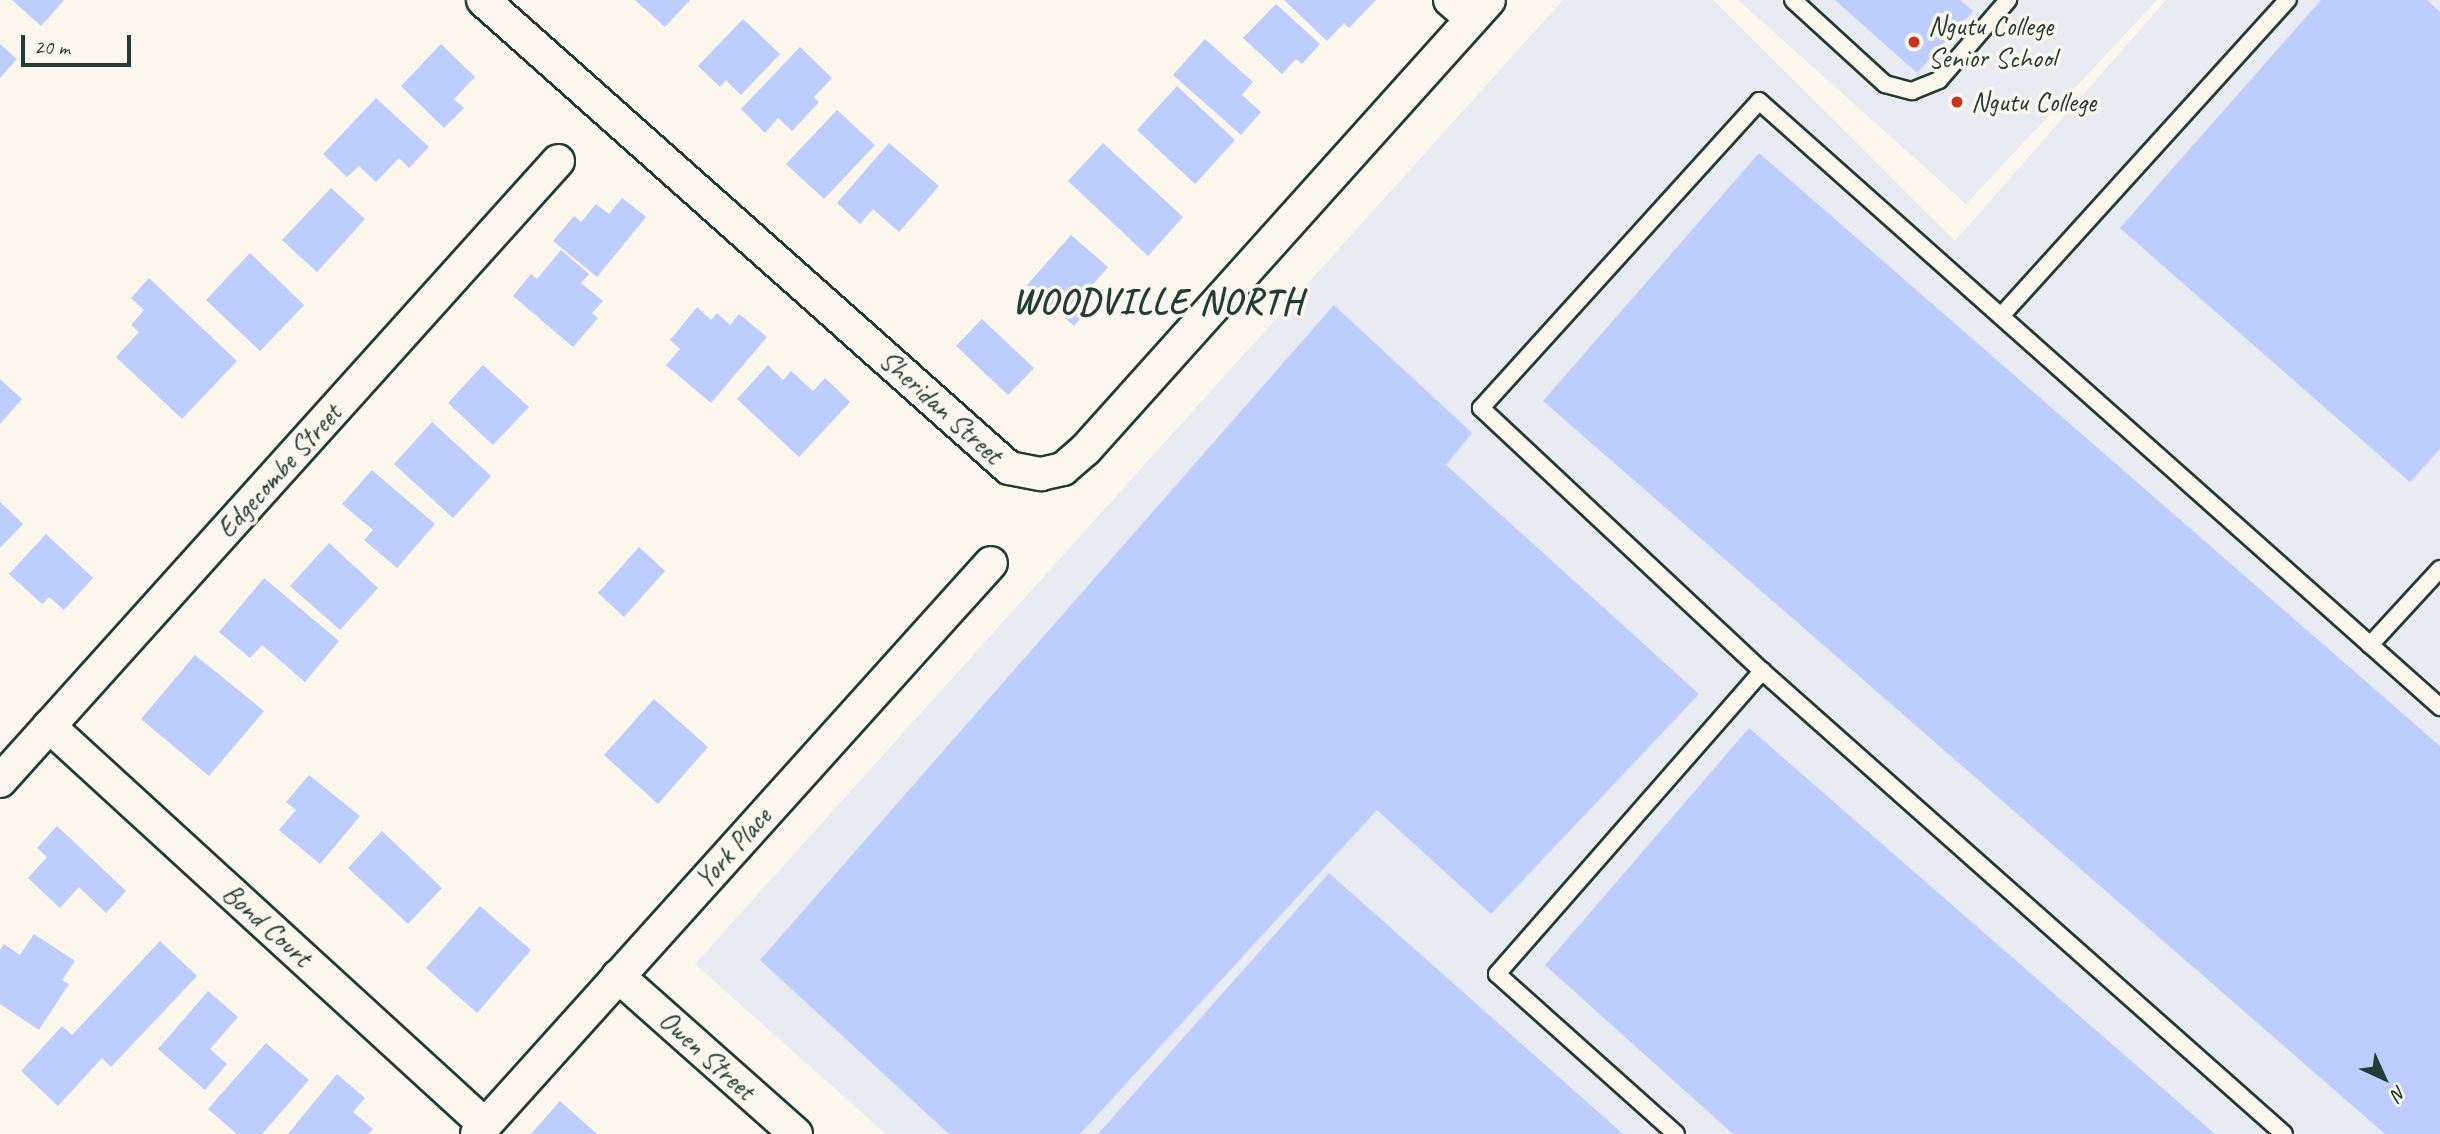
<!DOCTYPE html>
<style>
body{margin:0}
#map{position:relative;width:2440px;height:1134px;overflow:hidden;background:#fbf7ec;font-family:Caveat,sans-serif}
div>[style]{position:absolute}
.built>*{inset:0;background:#e8ebf1}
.building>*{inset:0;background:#bdcefe}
.roads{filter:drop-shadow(2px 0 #1f3d34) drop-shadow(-2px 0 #1f3d34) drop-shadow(0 2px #1f3d34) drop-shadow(0 -2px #1f3d34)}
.service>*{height:16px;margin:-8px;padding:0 8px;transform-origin:8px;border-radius:8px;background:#fbf7ec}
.minor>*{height:32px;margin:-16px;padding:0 16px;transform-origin:16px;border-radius:16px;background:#fbf7ec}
.dots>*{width:19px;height:19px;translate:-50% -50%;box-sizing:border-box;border:4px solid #fbf7ec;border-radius:50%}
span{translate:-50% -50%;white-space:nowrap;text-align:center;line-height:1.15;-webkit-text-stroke:7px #fbf7ec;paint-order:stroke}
.poi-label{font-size:28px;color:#1f3d34}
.left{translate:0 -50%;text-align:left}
.street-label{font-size:28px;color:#1f3d34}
.district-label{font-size:35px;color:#1f3d34;font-weight:700;letter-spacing:2px}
.north{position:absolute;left:2349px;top:1043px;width:70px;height:70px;-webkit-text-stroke:5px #fbf7ec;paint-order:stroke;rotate:135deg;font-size:19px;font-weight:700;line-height:28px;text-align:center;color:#1f3d34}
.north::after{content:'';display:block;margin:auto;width:24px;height:32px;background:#1f3d34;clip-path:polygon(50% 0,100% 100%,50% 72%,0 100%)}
.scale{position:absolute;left:21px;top:35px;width:110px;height:32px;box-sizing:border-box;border:4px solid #1f3d34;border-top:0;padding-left:9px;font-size:21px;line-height:24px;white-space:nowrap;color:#1f3d34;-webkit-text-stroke:5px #fbf7ec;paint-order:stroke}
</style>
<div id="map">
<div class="built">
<div style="clip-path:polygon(1563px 0,1713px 0,1955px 241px,2166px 0,2440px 0,2440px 1134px,886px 1134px,695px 964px)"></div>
<div style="clip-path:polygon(1738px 0,2157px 0,1966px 204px)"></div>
</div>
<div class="building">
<div style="clip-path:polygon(12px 0,64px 0,41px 26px)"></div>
<div style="clip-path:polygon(635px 0,690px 0,665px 27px)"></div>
<div style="clip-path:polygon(1284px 0,1376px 0,1349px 28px,1344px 23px,1327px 41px)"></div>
<div style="clip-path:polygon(1835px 0,1960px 0,1973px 11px,1917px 73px)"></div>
<div style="clip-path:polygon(2321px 0,2427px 0,2440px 12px,2440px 449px,2410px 482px,2120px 228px)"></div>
<div style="clip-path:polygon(1276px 4px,1320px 44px,1302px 64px,1296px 59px,1282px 74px,1243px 38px)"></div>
<div style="clip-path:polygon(743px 19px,780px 54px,741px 95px,726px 80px,720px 87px,698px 66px)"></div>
<div style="clip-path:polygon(1205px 39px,1253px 82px,1242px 95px,1261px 112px,1241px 135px,1173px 75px)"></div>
<div style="clip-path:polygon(0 44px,17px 59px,0 78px)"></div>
<div style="clip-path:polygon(441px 44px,475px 77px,454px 99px,464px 108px,444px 128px,401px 86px)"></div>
<div style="clip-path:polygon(800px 47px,832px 78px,814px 97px,819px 102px,792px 131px,778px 118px,765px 133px,741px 109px)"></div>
<div style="clip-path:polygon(1177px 86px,1235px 140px,1195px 184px,1137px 130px)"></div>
<div style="clip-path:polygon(376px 98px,429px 147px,409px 168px,399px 158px,376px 182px,359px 166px,347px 177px,323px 154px)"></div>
<div style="clip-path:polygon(837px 110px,875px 145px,824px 199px,786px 164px)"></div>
<div style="clip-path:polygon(889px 143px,939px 186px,899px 232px,873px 209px,860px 224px,837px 203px)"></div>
<div style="clip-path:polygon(1103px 143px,1183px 217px,1148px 256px,1068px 181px)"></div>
<div style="clip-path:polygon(1759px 153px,2440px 746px,2440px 1134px,2385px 1134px,1543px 401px)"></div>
<div style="clip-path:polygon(331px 188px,365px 219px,317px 272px,282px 240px)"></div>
<div style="clip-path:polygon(622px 198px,646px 217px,597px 277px,553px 241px,574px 216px,581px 222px,596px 204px,609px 214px)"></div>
<div style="clip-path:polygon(1071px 235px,1108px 267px,1083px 296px,1092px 304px,1074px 326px,1027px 285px)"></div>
<div style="clip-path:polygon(561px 250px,589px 274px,581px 283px,603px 301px,592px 313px,598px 318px,573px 347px,513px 296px,531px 274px,537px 279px)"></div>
<div style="clip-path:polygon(250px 253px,304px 305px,260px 351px,206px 300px)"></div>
<div style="clip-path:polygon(149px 278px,237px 361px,182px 419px,116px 357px,139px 332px,131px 325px,144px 310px,131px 298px)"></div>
<div style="clip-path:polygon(1334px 305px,1472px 433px,1446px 465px,1699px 694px,1491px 914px,1377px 810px,1080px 1134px,949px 1134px,760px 960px)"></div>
<div style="clip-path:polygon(697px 307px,711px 320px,717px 313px,730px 325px,739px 314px,767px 337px,711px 403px,666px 365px,680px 349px,670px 340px)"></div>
<div style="clip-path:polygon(982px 319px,1034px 368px,1008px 395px,956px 346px)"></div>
<div style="clip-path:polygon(483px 365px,529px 407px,493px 445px,448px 403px)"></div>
<div style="clip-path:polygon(768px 365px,783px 380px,791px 371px,813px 391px,825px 378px,850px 402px,799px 457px,737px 399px)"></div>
<div style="clip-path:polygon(0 379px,22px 399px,0 424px)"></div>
<div style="clip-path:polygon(432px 422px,491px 476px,453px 518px,394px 464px)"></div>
<div style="clip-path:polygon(372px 470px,435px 524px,397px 568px,364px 540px,373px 530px,342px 504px)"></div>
<div style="clip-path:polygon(0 502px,23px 524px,0 548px)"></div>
<div style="clip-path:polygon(46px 534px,93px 578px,64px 610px,49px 597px,42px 604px,9px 574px)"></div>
<div style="clip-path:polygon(329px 543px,378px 588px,340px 630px,290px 586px)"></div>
<div style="clip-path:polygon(639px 547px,665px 571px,624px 617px,598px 593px)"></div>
<div style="clip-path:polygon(264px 578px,339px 641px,305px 682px,262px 645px,250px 658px,219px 632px)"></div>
<div style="clip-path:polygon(195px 655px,264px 711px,209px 776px,141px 719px)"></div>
<div style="clip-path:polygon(654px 699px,708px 747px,658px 804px,604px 755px)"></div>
<div style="clip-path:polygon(1749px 728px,2215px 1134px,1733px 1134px,1545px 965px)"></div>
<div style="clip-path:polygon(309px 775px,360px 816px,320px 864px,279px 830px,296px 810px,286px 802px)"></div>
<div style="clip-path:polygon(57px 826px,126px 891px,106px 913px,79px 887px,60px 908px,28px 878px,47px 857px,37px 848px)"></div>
<div style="clip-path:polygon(382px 831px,442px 888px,408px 924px,348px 868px)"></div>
<div style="clip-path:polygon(1329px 873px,1623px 1134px,1098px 1134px)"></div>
<div style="clip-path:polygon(480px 906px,531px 950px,477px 1013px,426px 968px)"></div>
<div style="clip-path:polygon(34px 934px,75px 961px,62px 980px,69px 984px,39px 1030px,0 1004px,0 950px,4px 944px,20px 955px)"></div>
<div style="clip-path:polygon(160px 941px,197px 976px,111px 1067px,102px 1058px,58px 1106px,21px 1071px,62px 1026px,72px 1035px)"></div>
<div style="clip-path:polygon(208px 991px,238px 1017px,210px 1049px,227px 1064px,205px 1090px,158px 1049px)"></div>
<div style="clip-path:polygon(266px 1043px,309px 1080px,262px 1134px,237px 1134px,208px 1109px)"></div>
<div style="clip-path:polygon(337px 1074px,365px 1098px,353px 1112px,373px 1129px,369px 1134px,288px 1134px)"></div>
<div style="clip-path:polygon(560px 1101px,597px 1134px,531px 1134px)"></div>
</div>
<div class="roads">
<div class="service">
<div style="left:1793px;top:0;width:125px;rotate:42.4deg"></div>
<div style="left:1885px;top:84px;width:28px;rotate:15deg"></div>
<div style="left:1912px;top:91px;width:29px;rotate:-22deg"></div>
<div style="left:1939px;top:80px;width:106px;rotate:-49.2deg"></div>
<div style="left:2001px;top:316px;width:427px;rotate:-47.8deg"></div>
<div style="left:2370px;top:645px;width:103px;rotate:-47.4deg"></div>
<div style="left:1676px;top:1134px;width:240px;rotate:-138.2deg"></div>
<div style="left:1497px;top:974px;width:403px;rotate:-48.8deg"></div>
<div style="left:2284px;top:1134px;width:698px;rotate:-138.43deg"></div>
<div style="left:1762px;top:671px;width:385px;rotate:-136.9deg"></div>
<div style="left:1481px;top:408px;width:414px;rotate:-47.8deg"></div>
<div style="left:1759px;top:101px;width:912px;rotate:41.66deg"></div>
</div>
<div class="minor">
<div style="left:483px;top:0;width:704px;rotate:41.66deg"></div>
<div style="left:1009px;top:468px;width:33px;rotate:11deg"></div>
<div style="left:1041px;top:474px;width:23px;rotate:-13deg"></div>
<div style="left:1063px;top:469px;width:30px;rotate:-41deg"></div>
<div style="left:1086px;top:449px;width:603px;rotate:-48.09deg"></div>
<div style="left:1450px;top:0;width:29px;rotate:41deg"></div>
<div style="left:49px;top:726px;width:591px;rotate:42.46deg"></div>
<div style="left:0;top:781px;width:834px;rotate:-48.01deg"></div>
<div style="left:618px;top:976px;width:238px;rotate:41.6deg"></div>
<div style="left:477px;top:1134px;width:768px;rotate:-48.01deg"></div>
</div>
</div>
<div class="dots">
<div style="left:1914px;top:42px;background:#c8321e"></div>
<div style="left:1957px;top:102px;background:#c8321e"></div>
</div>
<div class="poi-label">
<span class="left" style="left:1928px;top:42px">Ngutu College<br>Senior School</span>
<span class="left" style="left:1971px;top:102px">Ngutu College</span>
</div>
<div class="street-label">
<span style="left:941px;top:407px;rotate:42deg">Sheridan Street</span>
<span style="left:279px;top:471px;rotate:-48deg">Edgecombe Street</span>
<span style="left:733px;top:848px;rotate:-48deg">York Place</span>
<span style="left:267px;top:925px;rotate:42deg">Bond Court</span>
<span style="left:707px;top:1055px;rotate:42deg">Owen Street</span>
</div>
<div class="district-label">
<span style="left:1158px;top:302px">WOODVILLE NORTH</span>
</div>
<div class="north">N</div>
<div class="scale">20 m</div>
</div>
